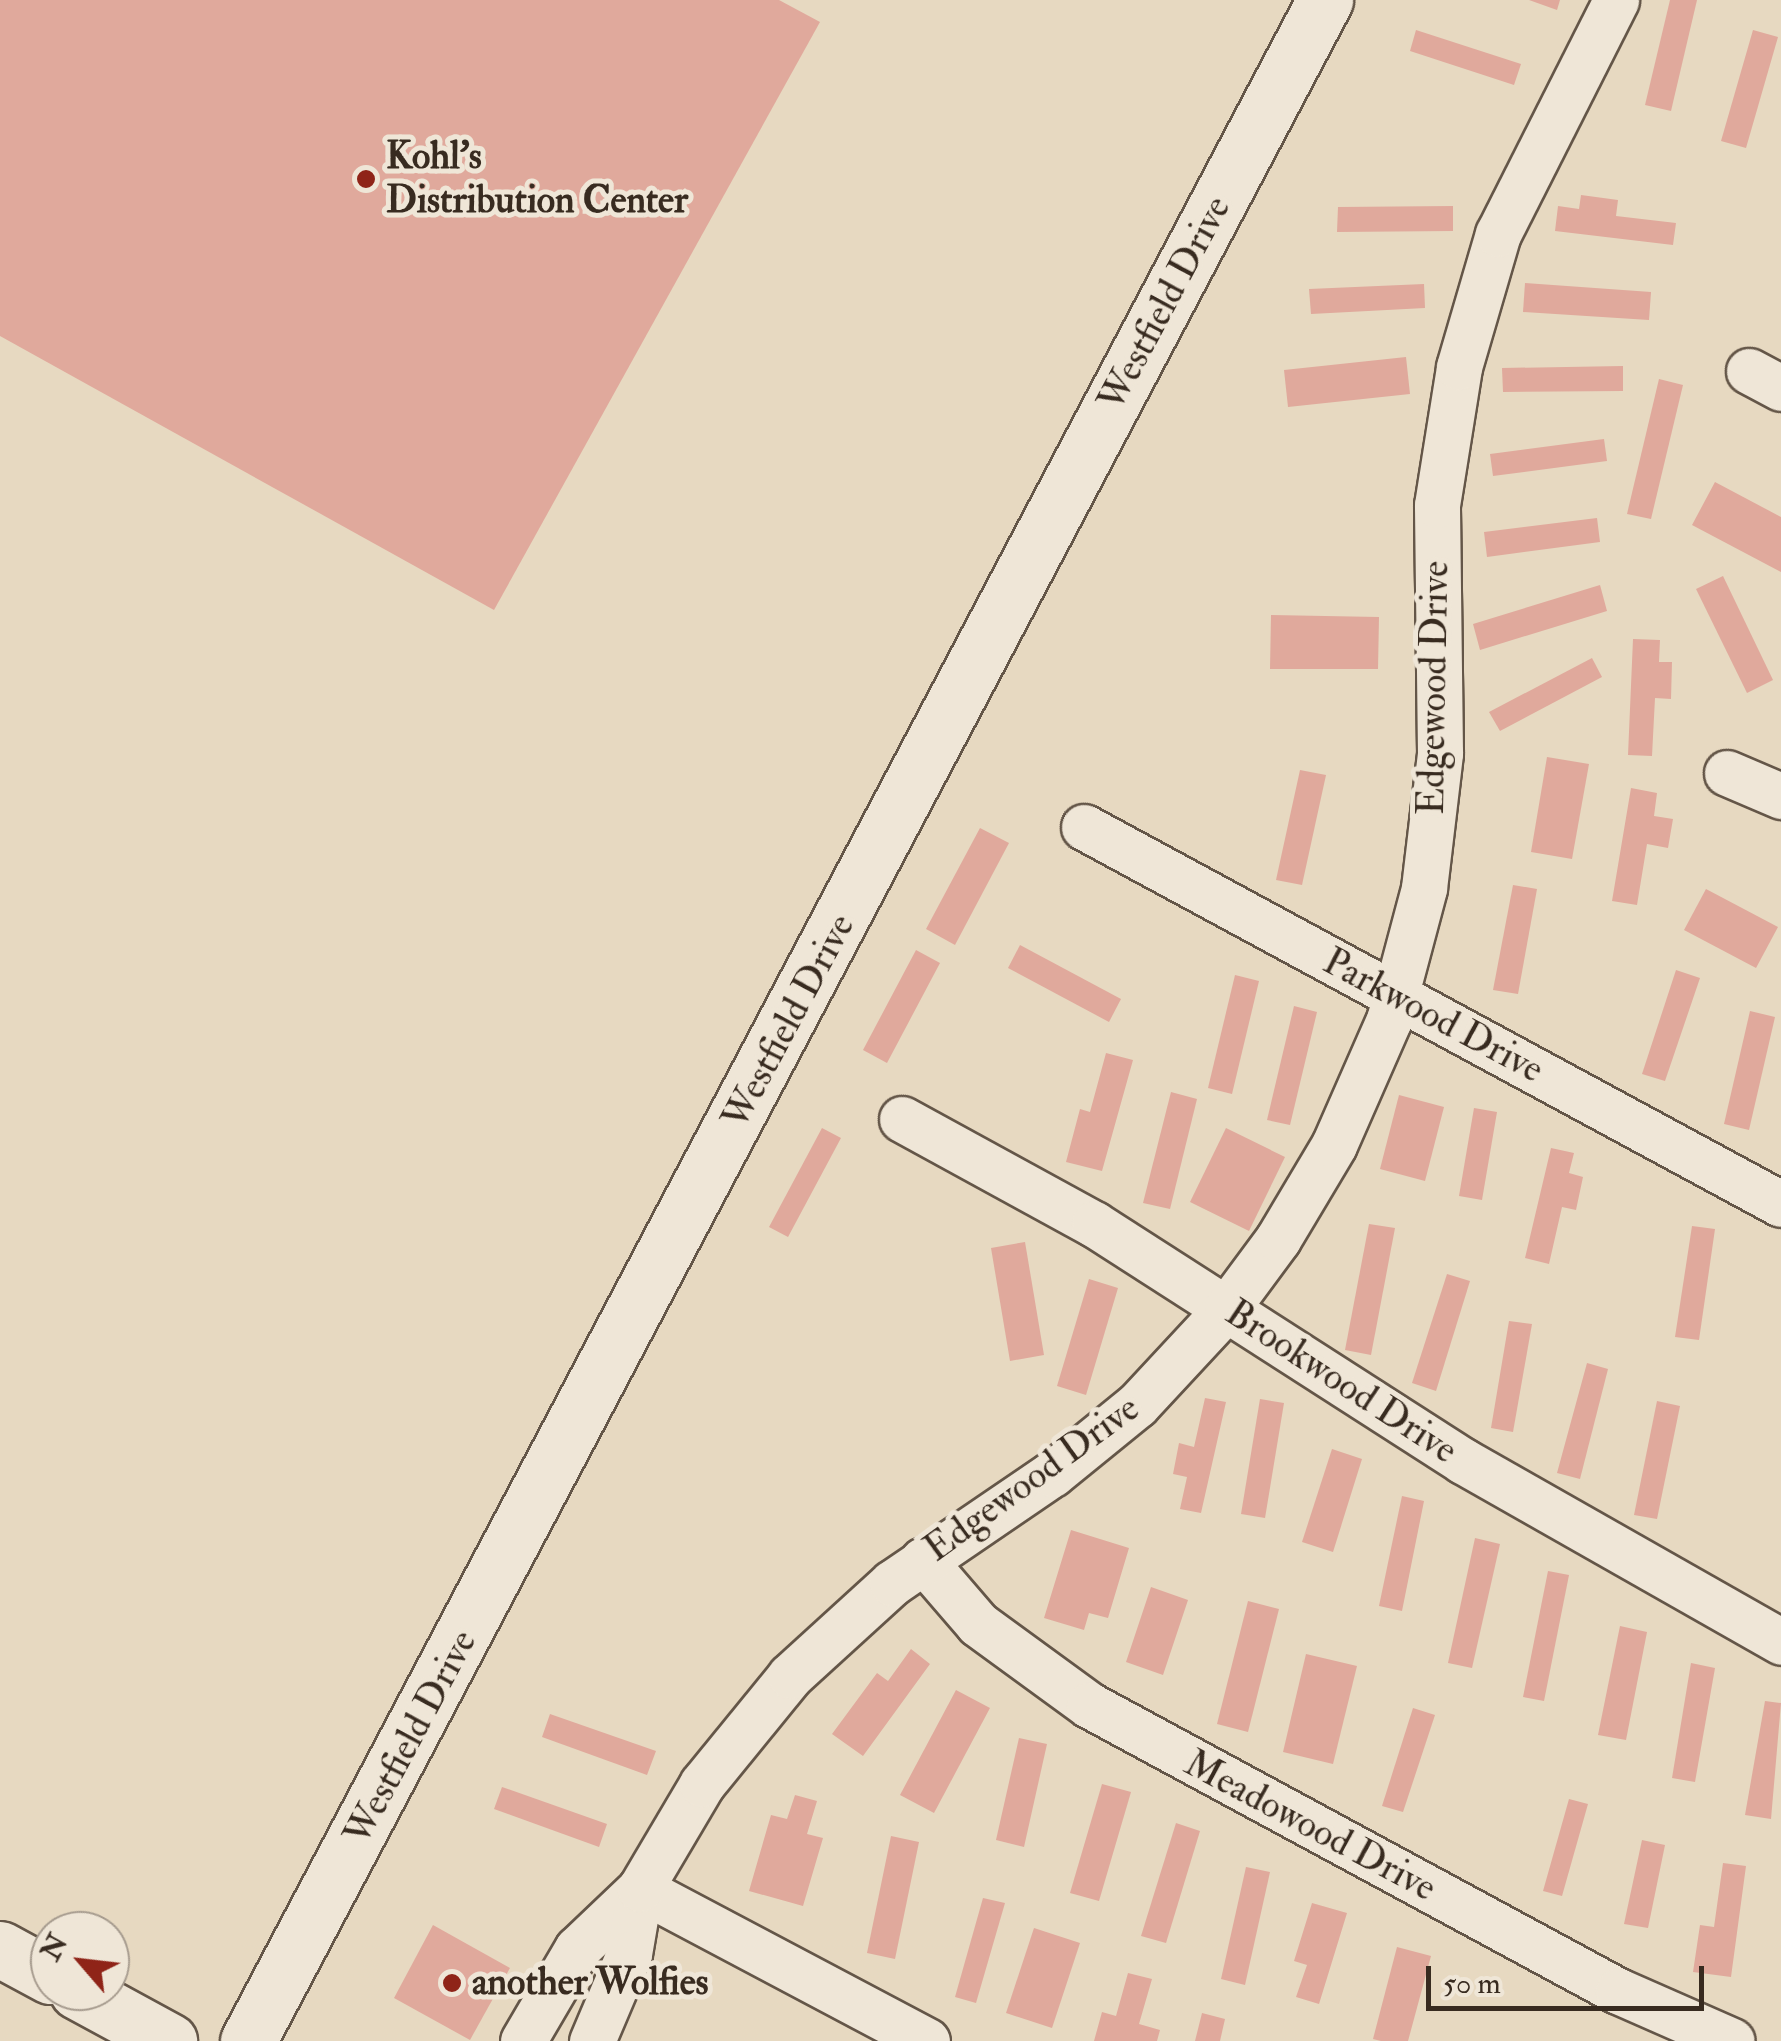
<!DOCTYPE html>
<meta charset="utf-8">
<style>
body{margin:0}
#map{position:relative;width:1781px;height:2041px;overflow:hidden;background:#e7d9c1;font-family:"IM FELL Double Pica",serif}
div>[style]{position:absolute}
.building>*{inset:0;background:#e0a99c}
.roads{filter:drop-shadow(2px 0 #645648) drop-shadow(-2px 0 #645648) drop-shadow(0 2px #645648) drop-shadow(0 -2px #645648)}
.minor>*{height:45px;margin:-22.5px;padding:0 22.5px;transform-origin:22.5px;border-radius:22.5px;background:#efe6d7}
.tertiary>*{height:55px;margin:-27.5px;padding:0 27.5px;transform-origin:27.5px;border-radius:27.5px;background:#efe6d7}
.dots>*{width:28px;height:28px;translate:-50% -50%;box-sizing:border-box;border:5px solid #efe6d7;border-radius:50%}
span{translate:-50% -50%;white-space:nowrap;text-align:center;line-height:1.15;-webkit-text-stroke:10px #efe6d7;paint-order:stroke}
.poi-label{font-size:38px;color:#382b20;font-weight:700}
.left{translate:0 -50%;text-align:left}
.street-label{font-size:38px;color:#382b20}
.north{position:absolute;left:30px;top:1911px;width:100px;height:100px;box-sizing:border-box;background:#efe6d7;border:2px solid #a69b8e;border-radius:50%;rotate:298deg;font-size:28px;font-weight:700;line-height:40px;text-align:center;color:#382b20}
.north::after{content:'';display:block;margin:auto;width:35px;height:45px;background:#8f2418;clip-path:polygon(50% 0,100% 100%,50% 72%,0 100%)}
.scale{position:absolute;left:1426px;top:1966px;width:278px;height:45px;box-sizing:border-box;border:5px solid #382b20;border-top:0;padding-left:12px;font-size:30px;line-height:35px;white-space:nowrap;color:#382b20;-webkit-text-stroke:8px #efe6d7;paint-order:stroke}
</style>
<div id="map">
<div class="building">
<div style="clip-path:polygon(0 0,779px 0,820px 22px,494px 610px,0 336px)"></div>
<div style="clip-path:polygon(1529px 0,1560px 0,1557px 10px)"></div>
<div style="clip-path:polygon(1670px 0,1697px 0,1671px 111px,1645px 105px)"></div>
<div style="clip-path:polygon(1416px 30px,1521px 64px,1514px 85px,1410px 51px)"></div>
<div style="clip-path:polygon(1753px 30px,1778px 37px,1746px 148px,1721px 141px)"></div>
<div style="clip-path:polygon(1581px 195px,1618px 200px,1616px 216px,1676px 223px,1673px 245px,1555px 231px,1558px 206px,1579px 209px)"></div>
<div style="clip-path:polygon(1453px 206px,1453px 231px,1337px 232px,1338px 207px)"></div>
<div style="clip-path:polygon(1525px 283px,1651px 292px,1649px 320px,1523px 312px)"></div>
<div style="clip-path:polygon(1424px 284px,1425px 308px,1311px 314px,1309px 289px)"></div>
<div style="clip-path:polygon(1406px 357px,1410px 394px,1288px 407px,1284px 370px)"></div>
<div style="clip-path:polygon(1623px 366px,1623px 391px,1503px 392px,1502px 368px)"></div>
<div style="clip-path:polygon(1659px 379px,1683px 385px,1651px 519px,1627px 514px)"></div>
<div style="clip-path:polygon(1604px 439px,1607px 461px,1493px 476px,1490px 454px)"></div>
<div style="clip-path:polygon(1715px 482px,1781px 517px,1781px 572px,1692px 525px)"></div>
<div style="clip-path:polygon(1597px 518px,1600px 542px,1487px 557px,1484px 532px)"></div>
<div style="clip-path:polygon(1723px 576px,1773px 680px,1747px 693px,1696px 589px)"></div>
<div style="clip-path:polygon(1600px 585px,1607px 611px,1480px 650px,1473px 624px)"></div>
<div style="clip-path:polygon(1271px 615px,1379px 617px,1378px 669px,1270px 669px)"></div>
<div style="clip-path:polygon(1633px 639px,1660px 640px,1659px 662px,1672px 662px,1671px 699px,1655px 698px,1652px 756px,1628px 755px)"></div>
<div style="clip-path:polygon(1592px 658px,1602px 677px,1500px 731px,1489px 712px)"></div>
<div style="clip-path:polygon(1547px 757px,1589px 764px,1572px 859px,1531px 852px)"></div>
<div style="clip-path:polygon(1300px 770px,1326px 775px,1302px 885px,1276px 880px)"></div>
<div style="clip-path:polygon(1631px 788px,1657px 793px,1654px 816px,1673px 819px,1668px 848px,1647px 844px,1637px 905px,1612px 901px)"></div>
<div style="clip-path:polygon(980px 828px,1009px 843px,955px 945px,926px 929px)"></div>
<div style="clip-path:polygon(1513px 885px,1537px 889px,1518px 994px,1493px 990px)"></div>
<div style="clip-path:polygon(1706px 889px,1778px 927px,1756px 968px,1684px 930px)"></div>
<div style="clip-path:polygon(1020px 945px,1121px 999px,1109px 1022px,1008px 968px)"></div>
<div style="clip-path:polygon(916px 950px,940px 963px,887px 1063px,863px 1050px)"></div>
<div style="clip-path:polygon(1676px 970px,1700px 978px,1665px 1081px,1642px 1074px)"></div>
<div style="clip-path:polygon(1235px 975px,1259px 981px,1232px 1094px,1208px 1088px)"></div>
<div style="clip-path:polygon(1294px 1006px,1317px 1012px,1290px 1125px,1267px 1120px)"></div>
<div style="clip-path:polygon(1750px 1011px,1775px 1017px,1749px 1130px,1724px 1124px)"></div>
<div style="clip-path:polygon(1106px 1053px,1133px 1060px,1102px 1171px,1066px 1162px,1080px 1109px,1090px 1112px)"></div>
<div style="clip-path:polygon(1171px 1092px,1197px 1099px,1170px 1209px,1143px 1203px)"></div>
<div style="clip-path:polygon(1399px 1095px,1444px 1107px,1425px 1181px,1380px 1169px)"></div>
<div style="clip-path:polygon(1474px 1108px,1497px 1112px,1482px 1200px,1459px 1196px)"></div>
<div style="clip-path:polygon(822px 1128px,841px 1138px,788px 1237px,769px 1227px)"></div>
<div style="clip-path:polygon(1226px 1128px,1285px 1157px,1249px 1231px,1190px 1202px)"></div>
<div style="clip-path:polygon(1551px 1148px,1574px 1153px,1569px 1173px,1583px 1177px,1576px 1210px,1562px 1207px,1549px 1264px,1525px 1258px)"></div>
<div style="clip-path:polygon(1369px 1224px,1395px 1228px,1371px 1355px,1345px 1350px)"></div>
<div style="clip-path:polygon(1692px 1226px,1715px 1229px,1699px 1340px,1675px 1337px)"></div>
<div style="clip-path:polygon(1025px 1242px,1044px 1355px,1010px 1361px,991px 1248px)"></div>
<div style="clip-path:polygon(1447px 1274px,1470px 1281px,1436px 1391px,1412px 1383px)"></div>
<div style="clip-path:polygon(1089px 1279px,1118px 1288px,1086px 1395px,1057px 1386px)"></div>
<div style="clip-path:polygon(1509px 1321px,1532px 1324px,1513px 1432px,1491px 1428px)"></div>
<div style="clip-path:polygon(1587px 1363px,1608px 1369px,1580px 1479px,1557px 1473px)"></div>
<div style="clip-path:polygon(1205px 1398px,1226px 1402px,1201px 1513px,1180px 1509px,1187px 1477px,1173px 1474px,1179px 1443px,1194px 1447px)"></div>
<div style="clip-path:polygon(1260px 1399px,1284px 1403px,1265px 1518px,1241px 1514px)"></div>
<div style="clip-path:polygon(1657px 1401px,1680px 1406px,1657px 1519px,1634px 1515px)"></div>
<div style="clip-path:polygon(1332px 1449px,1362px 1459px,1333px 1552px,1302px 1542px)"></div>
<div style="clip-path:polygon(1402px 1496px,1424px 1501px,1402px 1611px,1379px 1606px)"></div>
<div style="clip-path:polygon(1071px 1530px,1129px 1548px,1108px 1618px,1089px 1613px,1084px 1630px,1044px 1618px)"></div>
<div style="clip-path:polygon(1475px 1538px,1500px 1544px,1472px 1668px,1448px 1663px)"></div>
<div style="clip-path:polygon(1548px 1571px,1569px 1575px,1544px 1701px,1523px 1697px)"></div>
<div style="clip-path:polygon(1151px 1587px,1188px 1600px,1163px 1675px,1126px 1662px)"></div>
<div style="clip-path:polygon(1248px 1601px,1279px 1609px,1248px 1732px,1217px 1724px)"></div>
<div style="clip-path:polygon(1620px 1626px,1647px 1632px,1626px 1740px,1598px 1735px)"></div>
<div style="clip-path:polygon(911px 1649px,930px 1664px,863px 1756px,832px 1734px,877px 1673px,888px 1681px)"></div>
<div style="clip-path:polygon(1306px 1654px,1357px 1666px,1333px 1764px,1283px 1752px)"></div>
<div style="clip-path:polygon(1691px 1663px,1715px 1668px,1695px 1782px,1672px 1778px)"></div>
<div style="clip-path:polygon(956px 1690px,990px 1708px,934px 1813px,900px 1795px)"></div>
<div style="clip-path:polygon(1765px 1701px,1781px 1703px,1771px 1819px,1745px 1815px)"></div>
<div style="clip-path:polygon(1413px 1708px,1435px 1715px,1403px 1812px,1382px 1806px)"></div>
<div style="clip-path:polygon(550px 1714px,656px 1751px,647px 1775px,542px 1737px)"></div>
<div style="clip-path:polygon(1019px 1738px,1047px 1744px,1024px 1847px,996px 1840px)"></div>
<div style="clip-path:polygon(1102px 1784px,1131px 1792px,1099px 1901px,1070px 1893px)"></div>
<div style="clip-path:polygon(502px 1787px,607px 1824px,599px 1847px,494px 1809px)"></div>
<div style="clip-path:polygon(795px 1795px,817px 1801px,807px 1834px,823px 1838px,803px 1906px,749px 1891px,771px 1815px,787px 1819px)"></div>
<div style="clip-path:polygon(1569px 1799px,1588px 1804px,1562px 1896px,1543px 1891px)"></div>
<div style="clip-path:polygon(1176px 1823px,1200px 1831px,1166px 1943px,1141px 1936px)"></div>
<div style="clip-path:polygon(891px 1836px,919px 1842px,895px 1959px,867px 1953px)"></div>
<div style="clip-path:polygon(1642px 1840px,1665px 1845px,1648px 1928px,1624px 1924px)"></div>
<div style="clip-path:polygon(1723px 1863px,1746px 1866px,1731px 1977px,1693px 1972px,1700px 1925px,1714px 1927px)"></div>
<div style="clip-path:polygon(1246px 1867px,1270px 1872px,1245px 1985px,1221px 1979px)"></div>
<div style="clip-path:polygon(983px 1898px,1005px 1903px,976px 2003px,955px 1997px)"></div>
<div style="clip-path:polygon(1312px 1903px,1347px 1913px,1319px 2004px,1296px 1997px,1307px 1965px,1294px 1961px)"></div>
<div style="clip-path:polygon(433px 1925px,510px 1968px,470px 2040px,394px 1998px)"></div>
<div style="clip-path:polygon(1034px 1928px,1080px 1943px,1052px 2028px,1006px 2013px)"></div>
<div style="clip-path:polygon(1397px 1947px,1431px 1956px,1408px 2041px,1381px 2041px,1373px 2039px)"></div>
<div style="clip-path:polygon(1128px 1973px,1152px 1979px,1139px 2024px,1160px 2030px,1157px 2041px,1094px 2041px,1102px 2012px,1116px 2016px)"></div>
<div style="clip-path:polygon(1202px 2013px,1225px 2019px,1220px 2041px,1195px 2041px)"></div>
</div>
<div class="roads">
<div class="minor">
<div style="left:1749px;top:371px;width:36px;rotate:28deg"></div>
<div style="left:1727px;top:773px;width:59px;rotate:23.1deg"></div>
<div style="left:1084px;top:827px;width:792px;rotate:28.41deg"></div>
<div style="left:902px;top:1119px;width:219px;rotate:28.7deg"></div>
<div style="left:1094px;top:1224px;width:439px;rotate:32.7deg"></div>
<div style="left:1463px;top:1461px;width:366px;rotate:29.6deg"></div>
<div style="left:923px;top:1560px;width:84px;rotate:49.3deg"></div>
<div style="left:978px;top:1624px;width:137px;rotate:36.1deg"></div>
<div style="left:1089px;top:1705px;width:601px;rotate:28.4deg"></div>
<div style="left:1618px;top:1991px;width:124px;rotate:23.7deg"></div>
<div style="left:523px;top:2041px;width:107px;rotate:-59.6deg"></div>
<div style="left:577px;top:1949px;width:87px;rotate:-43.6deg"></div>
<div style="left:640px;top:1889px;width:66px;rotate:99.6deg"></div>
<div style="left:629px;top:1954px;width:95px;rotate:113deg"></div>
<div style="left:927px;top:2041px;width:325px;rotate:-152.1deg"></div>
<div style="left:640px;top:1889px;width:122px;rotate:-59.4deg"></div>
<div style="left:702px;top:1784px;width:139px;rotate:-50.8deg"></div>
<div style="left:790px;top:1676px;width:138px;rotate:-42.4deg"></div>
<div style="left:892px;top:1583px;width:194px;rotate:-34.3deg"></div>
<div style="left:1052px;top:1474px;width:109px;rotate:-39.1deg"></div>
<div style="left:1137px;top:1405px;width:132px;rotate:-47.1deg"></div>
<div style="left:1227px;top:1308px;width:86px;rotate:-53.5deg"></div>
<div style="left:1278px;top:1239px;width:109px;rotate:-59.2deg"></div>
<div style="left:1334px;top:1145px;width:137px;rotate:-66.3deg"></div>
<div style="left:1389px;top:1020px;width:137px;rotate:-75.1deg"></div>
<div style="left:1424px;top:888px;width:136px;rotate:-83.2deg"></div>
<div style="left:1440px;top:753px;width:248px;rotate:-90.7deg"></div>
<div style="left:1437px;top:505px;width:140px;rotate:-80.9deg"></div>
<div style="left:1459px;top:367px;width:139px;rotate:-73.7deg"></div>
<div style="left:1498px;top:234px;width:262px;rotate:-63.2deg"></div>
</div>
<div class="tertiary">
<div style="left:0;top:1949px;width:57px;rotate:28.4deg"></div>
<div style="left:77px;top:1991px;width:105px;rotate:28.5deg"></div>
<div style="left:248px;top:2041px;width:2308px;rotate:-62.18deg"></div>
</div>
</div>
<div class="dots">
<div style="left:366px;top:179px;background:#8f2418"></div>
<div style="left:452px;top:1983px;background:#8f2418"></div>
</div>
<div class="poi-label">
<span class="left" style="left:386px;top:179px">Kohl’s<br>Distribution Center</span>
<span class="left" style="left:472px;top:1983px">another Wolfies</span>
</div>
<div class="street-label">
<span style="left:1165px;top:304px;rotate:-62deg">Westfield Drive</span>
<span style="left:1434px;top:688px;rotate:-89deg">Edgewood Drive</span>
<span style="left:1433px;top:1016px;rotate:28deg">Parkwood Drive</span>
<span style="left:789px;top:1022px;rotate:-62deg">Westfield Drive</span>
<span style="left:1341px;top:1382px;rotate:33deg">Brookwood Drive</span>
<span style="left:1032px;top:1479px;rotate:-36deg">Edgewood Drive</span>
<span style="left:411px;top:1738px;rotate:-62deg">Westfield Drive</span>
<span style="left:1310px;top:1826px;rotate:28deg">Meadowood Drive</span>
</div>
<div class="north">N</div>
<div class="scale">50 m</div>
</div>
